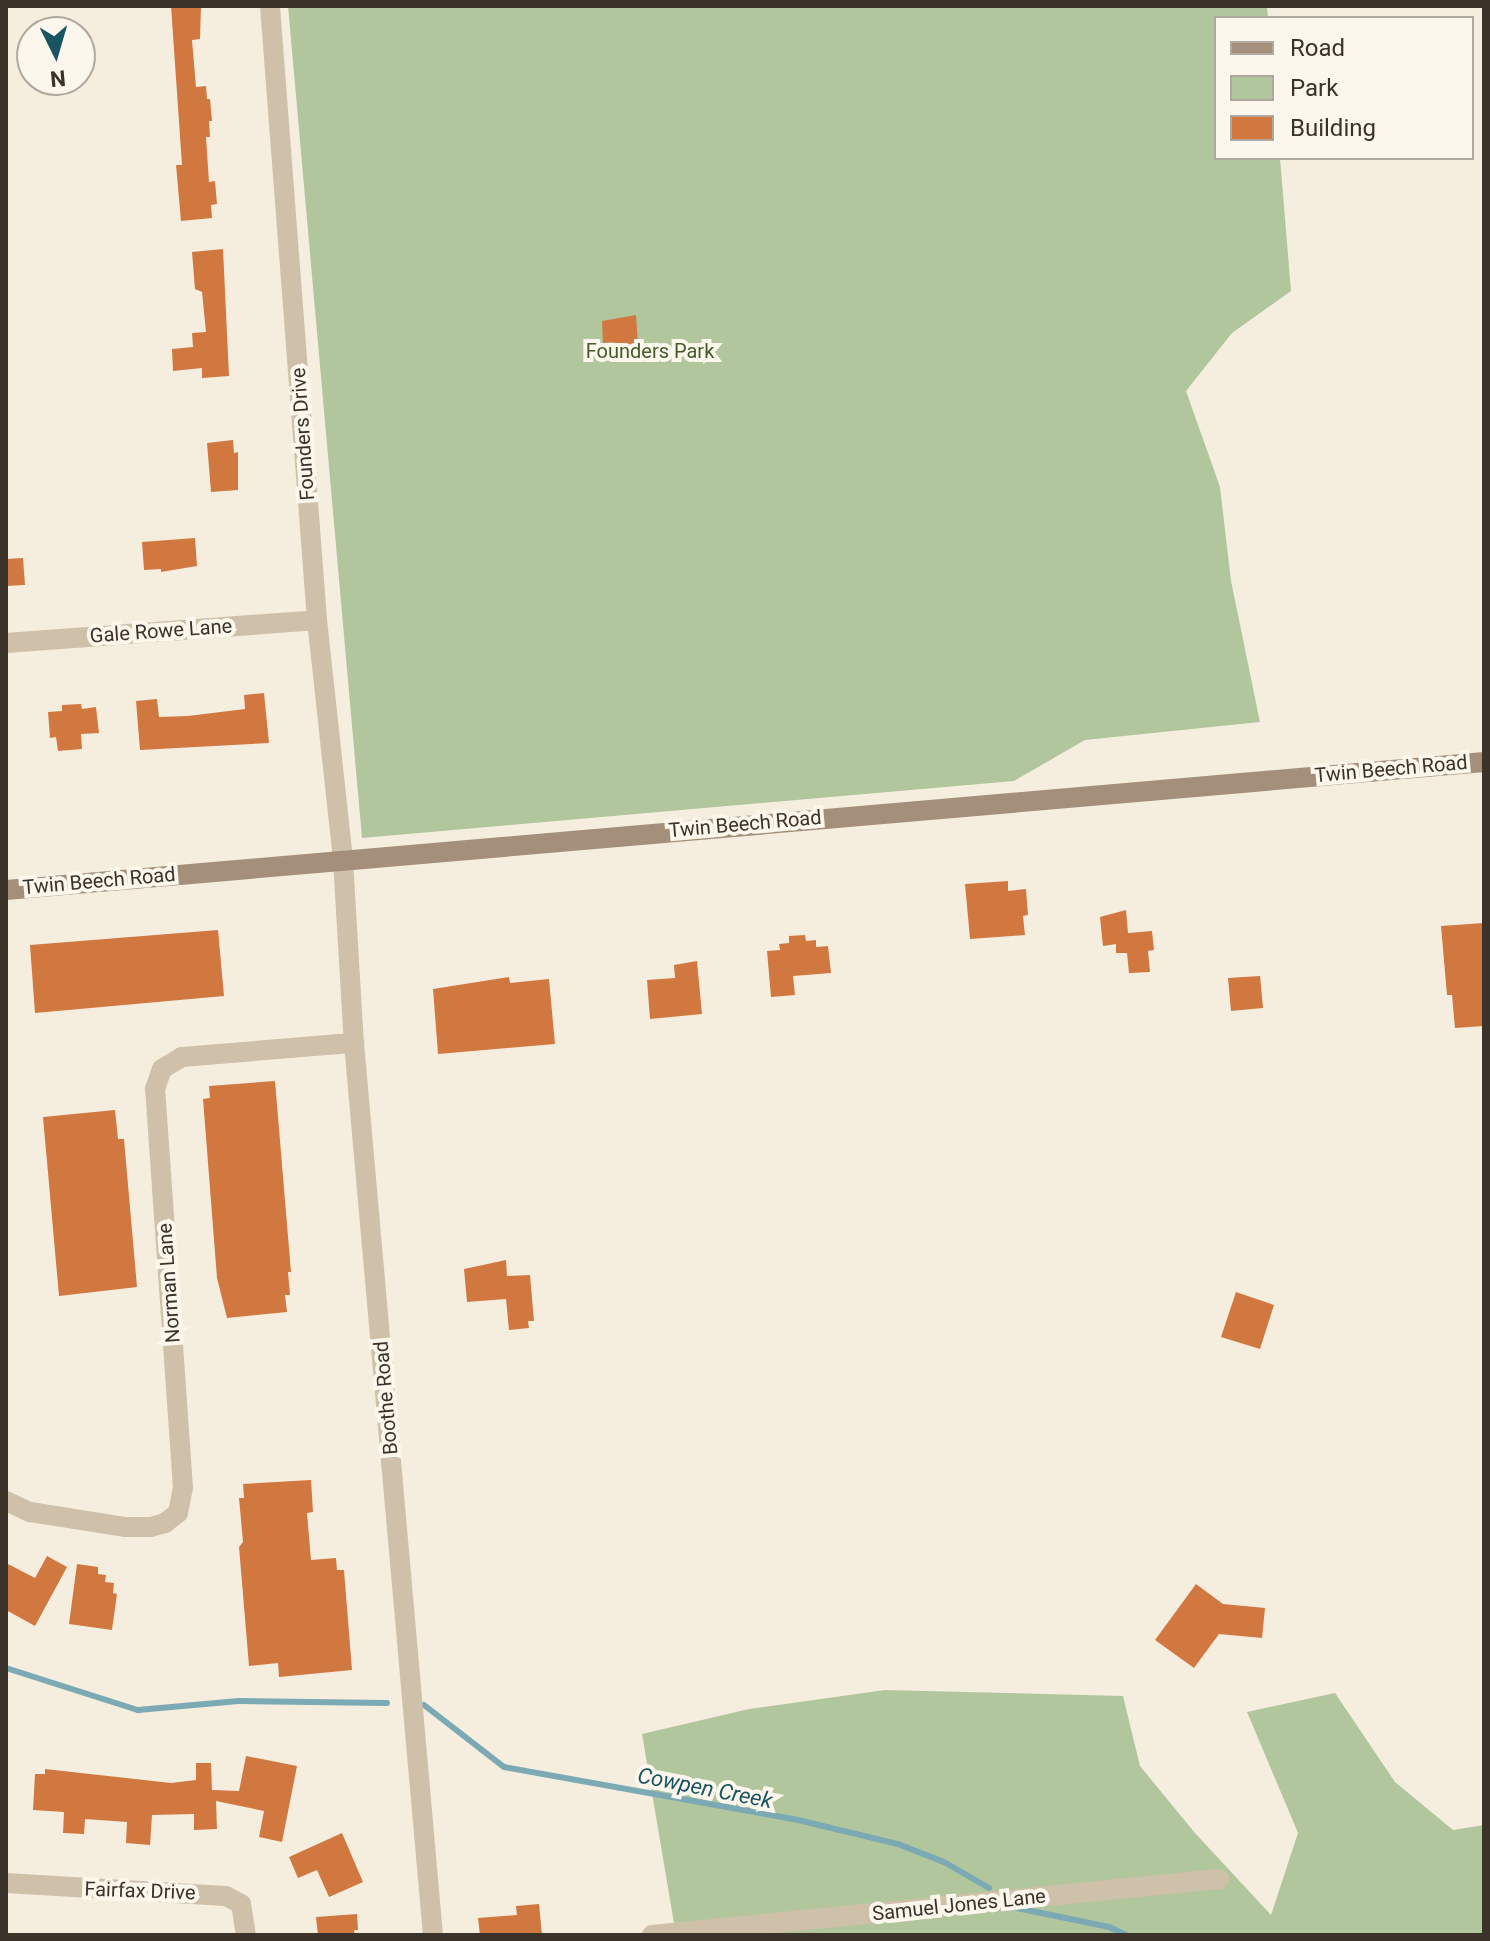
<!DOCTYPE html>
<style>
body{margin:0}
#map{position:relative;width:1490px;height:1941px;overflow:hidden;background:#f5eedf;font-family:Roboto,sans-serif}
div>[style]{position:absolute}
.green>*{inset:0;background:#b2c69d}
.stream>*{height:6px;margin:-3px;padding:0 3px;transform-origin:3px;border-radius:3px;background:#7baab5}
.building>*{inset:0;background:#d17841}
.street>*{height:20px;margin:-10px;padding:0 10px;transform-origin:10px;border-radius:10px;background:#cfc0a9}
.secondary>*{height:20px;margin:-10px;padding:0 10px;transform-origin:10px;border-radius:10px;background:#a38f7a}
span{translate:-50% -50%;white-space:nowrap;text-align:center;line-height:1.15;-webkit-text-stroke:8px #fcf7ec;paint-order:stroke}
.park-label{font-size:20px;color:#435c2a}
.street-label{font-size:20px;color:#3b3229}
.water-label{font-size:22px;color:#1a5361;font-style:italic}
.frame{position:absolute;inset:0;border:8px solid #3b3229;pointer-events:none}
.legend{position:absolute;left:1214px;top:16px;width:260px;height:144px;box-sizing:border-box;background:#fcf7ec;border:2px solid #afa89e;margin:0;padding:10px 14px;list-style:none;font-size:24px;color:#3b3229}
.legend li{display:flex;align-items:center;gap:16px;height:40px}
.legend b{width:40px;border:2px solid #afa89e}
.north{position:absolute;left:16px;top:16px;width:80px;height:80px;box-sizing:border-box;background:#fcf7ec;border:2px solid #afa89e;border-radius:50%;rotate:175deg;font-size:22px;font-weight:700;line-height:32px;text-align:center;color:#3b3229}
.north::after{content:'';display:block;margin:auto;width:28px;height:36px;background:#1a5361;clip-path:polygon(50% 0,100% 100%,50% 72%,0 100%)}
</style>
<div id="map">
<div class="green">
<div style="clip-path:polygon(288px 6px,1267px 6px,1268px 18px,1216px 18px,1216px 158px,1280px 158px,1291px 291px,1232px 333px,1186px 391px,1220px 487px,1231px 581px,1260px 722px,1085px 740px,1014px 781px,362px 838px)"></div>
<div style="clip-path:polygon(885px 1690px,1123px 1696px,1140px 1766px,1195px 1833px,1271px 1915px,1298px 1833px,1247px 1712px,1335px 1693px,1395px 1782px,1453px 1830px,1484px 1825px,1484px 1935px,676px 1935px,642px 1734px,749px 1709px)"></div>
</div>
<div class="stream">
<div style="left:6px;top:1668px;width:139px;rotate:17.7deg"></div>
<div style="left:138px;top:1710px;width:101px;rotate:-5.1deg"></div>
<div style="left:239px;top:1701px;width:148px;rotate:0.8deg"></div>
<div style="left:424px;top:1705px;width:101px;rotate:37.8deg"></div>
<div style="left:504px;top:1767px;width:299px;rotate:10.2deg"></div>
<div style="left:798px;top:1820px;width:103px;rotate:13.5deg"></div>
<div style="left:898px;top:1844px;width:49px;rotate:21.4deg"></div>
<div style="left:944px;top:1862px;width:52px;rotate:30deg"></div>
<div style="left:1017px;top:1908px;width:94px;rotate:11.7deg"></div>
<div style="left:1109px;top:1927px;width:19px;rotate:25deg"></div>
</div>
<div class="building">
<div style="clip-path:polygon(171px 6px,201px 6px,200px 39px,192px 40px,196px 87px,206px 86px,207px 99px,210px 99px,212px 121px,209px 121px,210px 137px,206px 137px,209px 182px,215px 181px,217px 204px,211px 205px,212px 218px,181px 221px,176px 165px,182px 165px)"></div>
<div style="clip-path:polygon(223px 249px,229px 376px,202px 378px,202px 368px,173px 371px,172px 349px,193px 347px,192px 333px,206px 332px,202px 292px,195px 289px,192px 252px)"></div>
<div style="clip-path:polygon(636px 315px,638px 345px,614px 348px,614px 342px,603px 343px,602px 321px)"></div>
<div style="clip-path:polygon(233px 440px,234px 453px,238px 452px,238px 490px,211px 492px,207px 443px)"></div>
<div style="clip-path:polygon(195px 538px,197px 566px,161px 572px,161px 569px,144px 570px,142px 542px)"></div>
<div style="clip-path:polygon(23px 558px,25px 585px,6px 586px,6px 559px)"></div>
<div style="clip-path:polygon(264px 693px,269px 743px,140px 750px,136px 701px,157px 699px,159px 717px,188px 716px,245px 709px,244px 695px)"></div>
<div style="clip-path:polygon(81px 704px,82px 709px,96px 707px,99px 733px,81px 734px,82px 749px,58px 751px,56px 737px,50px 738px,48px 712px,62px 711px,62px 705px)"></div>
<div style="clip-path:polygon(1008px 881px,1008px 891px,1026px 889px,1028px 915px,1023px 916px,1025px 935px,970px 939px,965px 884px)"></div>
<div style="clip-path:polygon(1126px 910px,1128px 933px,1152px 931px,1154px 950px,1148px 951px,1150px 972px,1129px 973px,1127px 953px,1116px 953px,1116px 944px,1103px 946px,1100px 917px)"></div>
<div style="clip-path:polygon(1484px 923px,1484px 1026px,1455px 1028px,1452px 995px,1447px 995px,1441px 926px)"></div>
<div style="clip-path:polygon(218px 930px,224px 996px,35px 1013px,30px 945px)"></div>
<div style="clip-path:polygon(805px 935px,806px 941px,816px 940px,816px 947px,828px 946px,831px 973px,793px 976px,795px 995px,771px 997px,767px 951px,780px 950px,779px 944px,789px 943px,789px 936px)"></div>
<div style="clip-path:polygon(697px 961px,702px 1014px,650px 1019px,647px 980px,675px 978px,674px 965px)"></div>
<div style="clip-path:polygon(1260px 976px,1263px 1008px,1231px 1011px,1228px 978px)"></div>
<div style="clip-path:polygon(509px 977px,510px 983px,549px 979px,555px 1044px,438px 1054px,433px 989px)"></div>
<div style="clip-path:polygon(275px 1081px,291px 1272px,288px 1272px,290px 1295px,285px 1295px,287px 1312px,227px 1318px,217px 1278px,203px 1099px,210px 1098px,209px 1086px)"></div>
<div style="clip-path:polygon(115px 1110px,118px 1139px,124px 1139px,137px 1287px,59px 1296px,43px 1117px)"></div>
<div style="clip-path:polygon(506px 1260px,507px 1276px,530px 1275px,534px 1321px,528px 1321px,529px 1328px,509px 1330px,506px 1299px,467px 1302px,464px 1269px)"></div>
<div style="clip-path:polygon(1236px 1292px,1274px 1305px,1260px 1349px,1221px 1337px)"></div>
<div style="clip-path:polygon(311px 1480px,313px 1512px,307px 1513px,311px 1560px,336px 1558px,337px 1570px,344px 1570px,352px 1670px,279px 1677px,278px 1663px,249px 1666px,239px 1547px,243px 1542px,239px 1498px,244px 1498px,243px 1484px)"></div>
<div style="clip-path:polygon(47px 1556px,67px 1567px,35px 1626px,6px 1610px,6px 1563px,35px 1578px)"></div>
<div style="clip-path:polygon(77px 1564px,98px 1567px,98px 1574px,106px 1575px,105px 1582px,114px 1583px,113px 1593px,117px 1594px,112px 1630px,69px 1624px)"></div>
<div style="clip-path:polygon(1196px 1584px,1223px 1604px,1265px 1608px,1262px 1638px,1219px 1634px,1194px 1668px,1155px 1640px)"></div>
<div style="clip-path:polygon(246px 1756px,297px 1766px,282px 1842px,259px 1837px,264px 1811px,216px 1801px,217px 1829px,194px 1830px,194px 1814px,152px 1815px,150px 1845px,126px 1843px,127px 1822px,85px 1819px,84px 1834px,63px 1833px,64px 1812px,33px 1810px,35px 1774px,45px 1774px,45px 1769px,171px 1783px,196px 1780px,196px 1763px,211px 1763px,212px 1790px,239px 1791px)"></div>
<div style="clip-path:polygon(342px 1833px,363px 1882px,329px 1897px,317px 1870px,298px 1878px,289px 1857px)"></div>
<div style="clip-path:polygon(539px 1904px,542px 1935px,480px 1935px,478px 1918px,517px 1915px,516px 1906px)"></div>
<div style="clip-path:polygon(357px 1914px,358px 1930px,354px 1930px,355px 1935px,318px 1935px,316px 1917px)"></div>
</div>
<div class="street">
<div style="left:270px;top:6px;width:616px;rotate:85.62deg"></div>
<div style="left:317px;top:620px;width:241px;rotate:83.8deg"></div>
<div style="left:343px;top:860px;width:183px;rotate:86.6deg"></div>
<div style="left:354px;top:1043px;width:895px;rotate:84.94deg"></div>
<div style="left:6px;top:643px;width:312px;rotate:-4.2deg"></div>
<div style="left:6px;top:1501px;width:26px;rotate:25deg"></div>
<div style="left:30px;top:1512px;width:97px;rotate:8.9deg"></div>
<div style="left:126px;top:1527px;width:25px"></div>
<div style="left:151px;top:1527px;width:15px;rotate:-16deg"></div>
<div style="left:165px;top:1523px;width:16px;rotate:-38deg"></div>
<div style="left:178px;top:1513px;width:25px;rotate:-79deg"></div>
<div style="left:183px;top:1488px;width:400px;rotate:-94deg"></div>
<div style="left:155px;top:1089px;width:21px;rotate:-71deg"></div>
<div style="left:162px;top:1069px;width:23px;rotate:-31deg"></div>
<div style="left:182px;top:1057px;width:173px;rotate:-4.7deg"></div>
<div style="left:6px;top:1883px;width:220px;rotate:3.4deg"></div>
<div style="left:226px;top:1896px;width:17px;rotate:28deg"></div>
<div style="left:241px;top:1904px;width:31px;rotate:81deg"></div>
<div style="left:652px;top:1935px;width:570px;rotate:-5.64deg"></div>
</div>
<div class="secondary">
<div style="left:6px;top:890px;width:1484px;rotate:-4.95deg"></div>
</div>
<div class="park-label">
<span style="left:650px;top:351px">Founders Park</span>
</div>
<div class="street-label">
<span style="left:303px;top:434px;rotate:-94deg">Founders Drive</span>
<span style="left:161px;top:631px;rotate:-4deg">Gale Rowe Lane</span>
<span style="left:1391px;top:769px;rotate:-5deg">Twin Beech Road</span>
<span style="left:745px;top:824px;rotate:-5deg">Twin Beech Road</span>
<span style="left:99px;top:881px;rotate:-5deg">Twin Beech Road</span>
<span style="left:169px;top:1283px;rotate:-94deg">Norman Lane</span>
<span style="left:386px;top:1398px;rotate:-95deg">Boothe Road</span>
<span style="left:140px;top:1891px;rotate:2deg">Fairfax Drive</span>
<span style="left:959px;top:1905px;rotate:-6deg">Samuel Jones Lane</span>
</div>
<div class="water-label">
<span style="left:705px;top:1788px;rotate:11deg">Cowpen Creek</span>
</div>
<div class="frame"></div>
<ul class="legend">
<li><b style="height:10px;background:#a38f7a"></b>Road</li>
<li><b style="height:22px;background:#b2c69d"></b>Park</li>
<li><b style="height:22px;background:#d17841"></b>Building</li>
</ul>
<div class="north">N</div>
</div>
